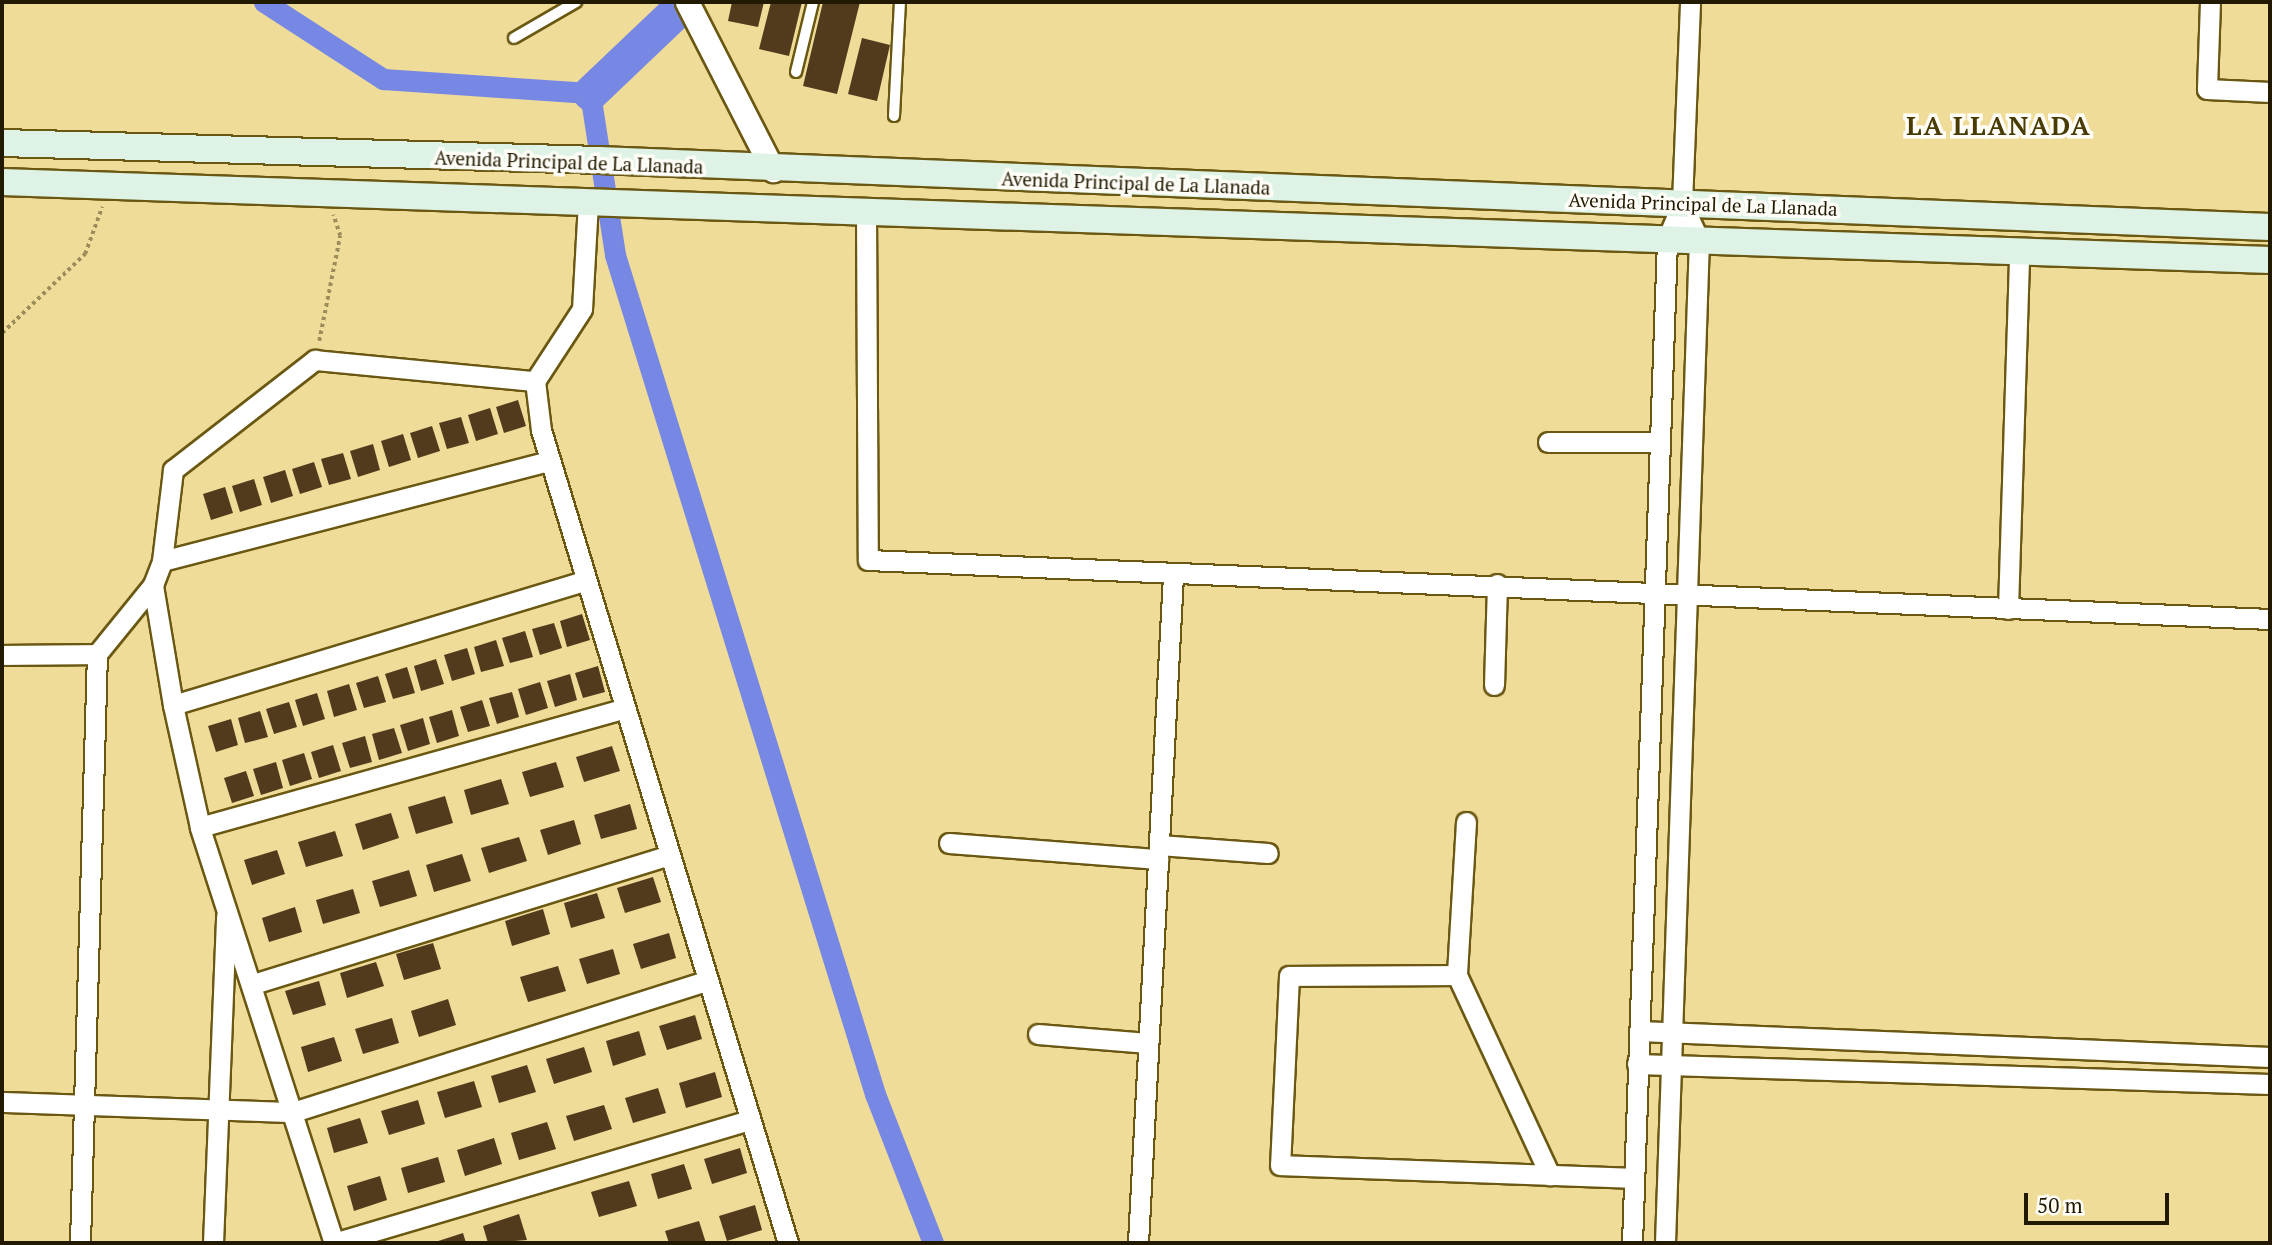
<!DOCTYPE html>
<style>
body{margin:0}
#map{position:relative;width:2272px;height:1245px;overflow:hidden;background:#efdc99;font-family:"PT Serif",serif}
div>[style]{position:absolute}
.canal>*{height:21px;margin:-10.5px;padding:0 10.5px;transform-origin:10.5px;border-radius:10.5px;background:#7788e4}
.river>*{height:35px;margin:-17.5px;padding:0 17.5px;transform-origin:17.5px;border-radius:17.5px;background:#7788e4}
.building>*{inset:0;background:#513b1c}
.path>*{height:3.5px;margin-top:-1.75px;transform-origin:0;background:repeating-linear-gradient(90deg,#9c8d5b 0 3.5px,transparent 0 7px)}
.roads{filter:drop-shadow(2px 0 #6a5812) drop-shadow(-2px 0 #6a5812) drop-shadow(0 2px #6a5812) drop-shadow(0 -2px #6a5812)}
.service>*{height:10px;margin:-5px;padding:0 5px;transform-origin:5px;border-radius:5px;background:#fff}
.minor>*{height:19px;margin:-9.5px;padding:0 9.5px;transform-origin:9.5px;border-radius:9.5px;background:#fff}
.tertiary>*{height:23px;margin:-11.5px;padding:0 11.5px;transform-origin:11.5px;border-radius:11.5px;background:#fff}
.secondary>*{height:26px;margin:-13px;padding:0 13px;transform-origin:13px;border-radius:13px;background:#def3e5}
span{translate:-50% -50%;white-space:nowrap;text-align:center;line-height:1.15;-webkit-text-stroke:7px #fffdf7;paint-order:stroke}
.street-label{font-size:19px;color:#211900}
.district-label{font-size:26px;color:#483b04;font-weight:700;letter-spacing:2px}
.frame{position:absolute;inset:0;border:4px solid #211900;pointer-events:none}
.scale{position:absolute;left:2024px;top:1193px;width:145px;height:32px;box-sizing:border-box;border:4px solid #211900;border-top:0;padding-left:9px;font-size:21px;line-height:24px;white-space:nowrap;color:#211900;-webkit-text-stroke:5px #fffdf7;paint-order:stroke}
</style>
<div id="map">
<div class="canal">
<div style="left:264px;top:2px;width:142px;rotate:32.9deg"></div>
<div style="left:383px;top:79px;width:207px;rotate:3.9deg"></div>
<div style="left:590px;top:93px;width:164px;rotate:81.2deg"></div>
<div style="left:615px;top:255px;width:878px;rotate:72.78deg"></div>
<div style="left:875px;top:1094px;width:160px;rotate:68.7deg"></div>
</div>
<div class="river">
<div style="left:590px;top:93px;width:113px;rotate:-43.6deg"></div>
</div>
<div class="building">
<div style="clip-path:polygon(732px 2px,764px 2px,758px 27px,728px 21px)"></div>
<div style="clip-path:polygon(771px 2px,802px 2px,789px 56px,759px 49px)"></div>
<div style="clip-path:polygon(823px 2px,860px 2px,837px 94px,803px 86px)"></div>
<div style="clip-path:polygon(862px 38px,890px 45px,877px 101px,848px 94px)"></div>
<div style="clip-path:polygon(518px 400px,526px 426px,504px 433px,496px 407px)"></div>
<div style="clip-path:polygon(490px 408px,498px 434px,476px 441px,468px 415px)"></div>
<div style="clip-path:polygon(461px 417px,469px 443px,447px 449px,439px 423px)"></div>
<div style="clip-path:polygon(432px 426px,440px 451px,418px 458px,410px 433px)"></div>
<div style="clip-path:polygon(403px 434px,411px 460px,389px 467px,381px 441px)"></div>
<div style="clip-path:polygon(373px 444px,380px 470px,358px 477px,350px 451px)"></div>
<div style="clip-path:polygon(343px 453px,351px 479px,329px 485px,321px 459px)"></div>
<div style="clip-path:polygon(314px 462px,322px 487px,300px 494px,292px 469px)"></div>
<div style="clip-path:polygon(285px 470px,293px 496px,271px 503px,263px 477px)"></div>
<div style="clip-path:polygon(254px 479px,262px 505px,240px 512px,232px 486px)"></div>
<div style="clip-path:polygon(225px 487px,233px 513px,211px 520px,203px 494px)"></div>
<div style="clip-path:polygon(582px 614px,590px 640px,567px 647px,560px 621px)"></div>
<div style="clip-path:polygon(554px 623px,562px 648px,540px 655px,532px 629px)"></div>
<div style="clip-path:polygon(525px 631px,533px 657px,510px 663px,502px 638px)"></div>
<div style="clip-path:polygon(496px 640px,504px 666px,481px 672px,474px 647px)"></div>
<div style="clip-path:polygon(467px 648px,475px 674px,452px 681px,444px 655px)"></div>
<div style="clip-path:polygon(436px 659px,444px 684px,421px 691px,414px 666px)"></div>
<div style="clip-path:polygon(598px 666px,605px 692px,583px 698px,575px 673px)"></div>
<div style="clip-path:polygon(407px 667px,415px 693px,393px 699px,385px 674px)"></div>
<div style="clip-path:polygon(570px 674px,577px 700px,555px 707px,547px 681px)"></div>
<div style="clip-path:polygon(378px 676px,386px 702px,364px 708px,356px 683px)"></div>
<div style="clip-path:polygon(540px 682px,548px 708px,526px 715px,518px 689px)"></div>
<div style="clip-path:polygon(349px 684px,357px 710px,334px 717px,327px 691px)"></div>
<div style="clip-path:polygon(512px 692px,519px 717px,497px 724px,489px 698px)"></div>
<div style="clip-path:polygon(317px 693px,325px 719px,303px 726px,295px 700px)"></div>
<div style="clip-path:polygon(482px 700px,490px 726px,468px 732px,460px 707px)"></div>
<div style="clip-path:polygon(289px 702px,297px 727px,274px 734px,266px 709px)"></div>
<div style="clip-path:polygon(452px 710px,459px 736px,437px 743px,429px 717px)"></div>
<div style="clip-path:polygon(260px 711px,268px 737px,245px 743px,238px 718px)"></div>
<div style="clip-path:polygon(423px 718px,430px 744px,408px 751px,400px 725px)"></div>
<div style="clip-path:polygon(231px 719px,238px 745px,216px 752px,208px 726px)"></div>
<div style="clip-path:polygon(394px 728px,402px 753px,379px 760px,372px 734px)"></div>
<div style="clip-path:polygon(365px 736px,372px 762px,350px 768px,342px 743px)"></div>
<div style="clip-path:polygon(333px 745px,341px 771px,319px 778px,311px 752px)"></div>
<div style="clip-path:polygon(612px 746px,620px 771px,584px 782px,576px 757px)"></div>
<div style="clip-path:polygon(304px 753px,312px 779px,290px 786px,282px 760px)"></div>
<div style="clip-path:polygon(276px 762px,283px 788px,261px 795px,253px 769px)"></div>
<div style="clip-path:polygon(556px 762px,564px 787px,530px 797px,522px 772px)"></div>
<div style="clip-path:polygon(246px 771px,254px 796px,232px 803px,224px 778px)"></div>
<div style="clip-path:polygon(501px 779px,509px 804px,471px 815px,464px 790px)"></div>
<div style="clip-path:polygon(445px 796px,453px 823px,416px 834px,408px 807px)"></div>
<div style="clip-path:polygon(630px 804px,637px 829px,601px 839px,594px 815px)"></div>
<div style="clip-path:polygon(391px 813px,399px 838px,363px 850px,355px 824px)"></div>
<div style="clip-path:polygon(574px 820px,581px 844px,548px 855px,540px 830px)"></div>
<div style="clip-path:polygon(335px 831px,343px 856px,306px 867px,298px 842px)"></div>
<div style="clip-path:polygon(519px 837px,527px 861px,489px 873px,481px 848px)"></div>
<div style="clip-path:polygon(277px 850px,285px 874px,252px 885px,244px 860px)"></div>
<div style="clip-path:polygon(462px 854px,471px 881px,434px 892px,426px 865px)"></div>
<div style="clip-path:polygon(409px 870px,417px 896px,380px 907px,372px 881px)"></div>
<div style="clip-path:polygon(653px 877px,661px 902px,625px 913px,617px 888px)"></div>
<div style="clip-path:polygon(353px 889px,360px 913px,323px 924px,316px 900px)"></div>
<div style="clip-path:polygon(597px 893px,605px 918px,571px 928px,564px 903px)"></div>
<div style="clip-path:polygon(295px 907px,302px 932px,269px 942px,262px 918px)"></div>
<div style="clip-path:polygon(543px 909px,550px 934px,512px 946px,505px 921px)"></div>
<div style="clip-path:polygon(669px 933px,676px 958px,641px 969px,633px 944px)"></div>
<div style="clip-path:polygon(433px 943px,441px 969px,404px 980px,396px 954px)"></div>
<div style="clip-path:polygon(613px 949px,620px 974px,587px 984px,579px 959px)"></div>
<div style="clip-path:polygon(376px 962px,384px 986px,347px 998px,340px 973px)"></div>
<div style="clip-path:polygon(558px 966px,566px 991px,528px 1002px,520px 977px)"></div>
<div style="clip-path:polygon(319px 981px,326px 1005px,293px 1015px,285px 991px)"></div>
<div style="clip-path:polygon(448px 999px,456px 1025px,419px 1037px,411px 1011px)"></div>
<div style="clip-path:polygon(695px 1015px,702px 1039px,667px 1050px,659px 1026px)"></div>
<div style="clip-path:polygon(392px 1018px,399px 1043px,363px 1054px,355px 1029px)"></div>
<div style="clip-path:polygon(639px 1031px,646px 1055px,613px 1066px,606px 1041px)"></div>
<div style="clip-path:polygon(334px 1037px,342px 1061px,308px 1072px,301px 1047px)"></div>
<div style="clip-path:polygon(584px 1047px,592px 1072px,554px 1084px,546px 1059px)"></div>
<div style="clip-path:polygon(527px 1065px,536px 1092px,499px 1103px,491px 1076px)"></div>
<div style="clip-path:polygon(715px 1072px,722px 1097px,686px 1108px,679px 1083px)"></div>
<div style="clip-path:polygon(474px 1081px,482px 1107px,445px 1118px,437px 1092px)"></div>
<div style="clip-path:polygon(658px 1088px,666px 1113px,633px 1123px,625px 1098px)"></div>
<div style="clip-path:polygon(418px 1100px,425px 1124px,389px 1135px,381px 1111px)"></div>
<div style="clip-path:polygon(604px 1105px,612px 1129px,574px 1141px,566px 1116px)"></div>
<div style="clip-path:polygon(360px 1118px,368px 1143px,334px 1153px,327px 1128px)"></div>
<div style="clip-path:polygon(547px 1122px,556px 1149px,519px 1160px,511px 1133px)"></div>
<div style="clip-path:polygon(494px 1138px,502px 1164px,465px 1176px,457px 1150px)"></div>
<div style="clip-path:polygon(740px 1148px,747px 1173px,712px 1184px,704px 1159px)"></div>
<div style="clip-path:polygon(438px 1157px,445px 1182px,408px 1193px,401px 1168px)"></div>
<div style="clip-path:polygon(684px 1164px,692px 1189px,658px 1199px,651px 1174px)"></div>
<div style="clip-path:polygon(380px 1176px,387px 1200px,354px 1211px,347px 1186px)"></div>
<div style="clip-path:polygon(629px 1181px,637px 1206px,599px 1217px,591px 1192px)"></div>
<div style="clip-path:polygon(755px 1205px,762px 1230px,727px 1241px,719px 1216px)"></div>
<div style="clip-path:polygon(519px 1214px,527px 1240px,488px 1243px,483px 1226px)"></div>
<div style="clip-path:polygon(699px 1221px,706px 1243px,669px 1243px,665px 1231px)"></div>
<div style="clip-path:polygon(463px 1233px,466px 1243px,432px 1243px)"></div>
</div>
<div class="path">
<div style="left:2px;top:333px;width:115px;rotate:-43.6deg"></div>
<div style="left:85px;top:254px;width:50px;rotate:-70.1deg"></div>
<div style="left:319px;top:341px;width:107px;rotate:-78.7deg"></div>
<div style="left:340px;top:236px;width:22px;rotate:-108deg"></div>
</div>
<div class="roads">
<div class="service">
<div style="left:514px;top:38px;width:72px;rotate:-30.1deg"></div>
<div style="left:796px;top:72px;width:72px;rotate:-76.3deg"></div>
<div style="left:894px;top:116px;width:114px;rotate:-87deg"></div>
</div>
<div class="minor">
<div style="left:2210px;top:2px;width:87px;rotate:92deg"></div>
<div style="left:2207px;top:89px;width:63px;rotate:2.7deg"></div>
<div style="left:588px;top:202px;width:107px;rotate:93.2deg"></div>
<div style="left:582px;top:309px;width:86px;rotate:123.1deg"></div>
<div style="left:535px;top:381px;width:49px;rotate:83deg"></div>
<div style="left:541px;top:430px;width:850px;rotate:73.1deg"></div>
<div style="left:866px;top:212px;width:348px;rotate:89.7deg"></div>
<div style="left:868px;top:560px;width:1403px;rotate:2.41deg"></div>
<div style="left:1548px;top:442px;width:112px"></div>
<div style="left:162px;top:561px;width:399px;rotate:-14.5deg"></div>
<div style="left:2008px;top:609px;width:358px;rotate:-88.2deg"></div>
<div style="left:2px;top:655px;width:95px;rotate:-0.6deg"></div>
<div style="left:1494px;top:685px;width:101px;rotate:-88.3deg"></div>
<div style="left:173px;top:705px;width:428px;rotate:-16.8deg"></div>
<div style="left:1466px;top:822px;width:153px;rotate:93.4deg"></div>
<div style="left:1457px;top:975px;width:221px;rotate:65.1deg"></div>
<div style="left:200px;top:827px;width:440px;rotate:-15.6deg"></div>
<div style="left:949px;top:843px;width:210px;rotate:4.4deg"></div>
<div style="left:1159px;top:845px;width:109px;rotate:4.2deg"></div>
<div style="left:1457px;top:975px;width:168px;rotate:179.7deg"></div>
<div style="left:1289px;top:976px;width:189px;rotate:92.7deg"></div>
<div style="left:1280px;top:1165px;width:354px;rotate:2.1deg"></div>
<div style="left:253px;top:984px;width:436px;rotate:-17.2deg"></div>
<div style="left:1639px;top:1031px;width:632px;rotate:2.36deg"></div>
<div style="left:1038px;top:1034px;width:110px;rotate:4.7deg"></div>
<div style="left:1637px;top:1064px;width:633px;rotate:1.81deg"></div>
<div style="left:2px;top:1102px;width:291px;rotate:2deg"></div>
<div style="left:293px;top:1112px;width:434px;rotate:-17.6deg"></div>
<div style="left:80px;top:1243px;width:589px;rotate:-88.35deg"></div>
<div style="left:97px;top:654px;width:89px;rotate:-50.9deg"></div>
<div style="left:213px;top:1243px;width:327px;rotate:-87.7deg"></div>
<div style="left:334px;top:1243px;width:437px;rotate:-107.9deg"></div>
<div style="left:200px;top:827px;width:125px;rotate:-102.5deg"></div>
<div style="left:173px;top:705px;width:122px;rotate:-99.5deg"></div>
<div style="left:153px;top:585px;width:26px;rotate:-69deg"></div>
<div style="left:162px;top:561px;width:92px;rotate:-83.1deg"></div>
<div style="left:173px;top:470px;width:180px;rotate:-37.8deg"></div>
<div style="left:315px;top:360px;width:221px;rotate:5.5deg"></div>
<div style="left:334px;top:1243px;width:433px;rotate:-16.5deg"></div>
<div style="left:1138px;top:1243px;width:669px;rotate:-87deg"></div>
<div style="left:1632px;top:1243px;width:1005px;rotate:-88deg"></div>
<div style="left:1667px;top:239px;width:39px;rotate:-67deg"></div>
<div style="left:1682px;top:203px;width:201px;rotate:-87.7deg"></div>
<div style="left:1665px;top:1243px;width:1004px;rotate:-88.06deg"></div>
<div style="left:1699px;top:240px;width:41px;rotate:-114.7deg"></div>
</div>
<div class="tertiary">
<div style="left:687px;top:2px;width:189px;rotate:62.9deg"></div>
</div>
<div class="secondary">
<div style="left:2px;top:143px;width:597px;rotate:1.63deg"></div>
<div style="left:599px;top:160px;width:1672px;rotate:2.3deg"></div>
<div style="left:2px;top:182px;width:2269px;rotate:1.97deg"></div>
</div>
</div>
<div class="street-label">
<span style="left:569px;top:162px;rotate:2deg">Avenida Principal de La Llanada</span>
<span style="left:1136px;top:183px;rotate:2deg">Avenida Principal de La Llanada</span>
<span style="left:1703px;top:204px;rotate:2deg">Avenida Principal de La Llanada</span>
</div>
<div class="district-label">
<span style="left:1999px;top:126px">LA LLANADA</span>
</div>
<div class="frame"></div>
<div class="scale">50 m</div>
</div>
